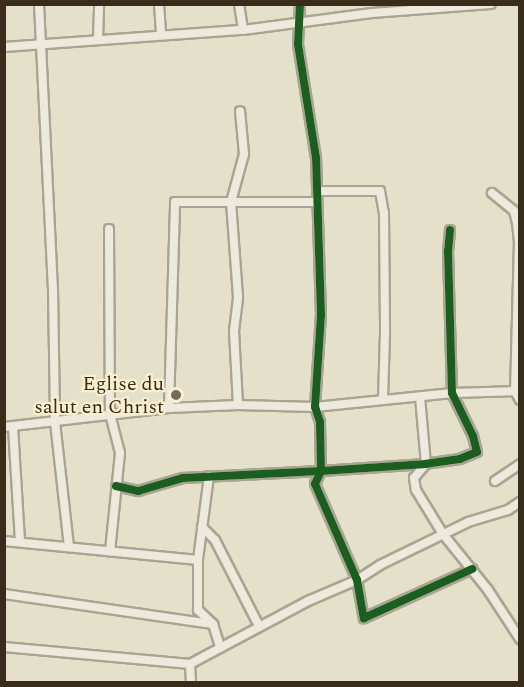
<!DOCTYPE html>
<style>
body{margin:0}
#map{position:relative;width:524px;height:687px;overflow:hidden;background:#e5e0c9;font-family:Spectral,serif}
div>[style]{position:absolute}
.roads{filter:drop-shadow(2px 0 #aaa493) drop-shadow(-2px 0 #aaa493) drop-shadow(0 2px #aaa493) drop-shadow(0 -2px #aaa493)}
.street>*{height:8px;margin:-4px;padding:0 4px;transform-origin:4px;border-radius:4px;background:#ede9dc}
.cycleway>*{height:8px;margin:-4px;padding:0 4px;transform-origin:4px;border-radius:4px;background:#1b5e20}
.dots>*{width:16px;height:16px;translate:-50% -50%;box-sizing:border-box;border:3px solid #f8f0ce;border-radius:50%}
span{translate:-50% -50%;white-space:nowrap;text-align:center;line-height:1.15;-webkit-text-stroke:4.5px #f8f0ce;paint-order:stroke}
.poi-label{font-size:20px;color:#392c1b}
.right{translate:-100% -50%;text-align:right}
.frame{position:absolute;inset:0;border:6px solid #392c1b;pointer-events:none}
</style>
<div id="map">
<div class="roads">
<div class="street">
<div style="left:39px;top:4px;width:285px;rotate:87.2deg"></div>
<div style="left:53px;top:289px;width:133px;rotate:89.1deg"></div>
<div style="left:55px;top:422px;width:126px;rotate:83.6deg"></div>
<div style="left:159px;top:4px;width:30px;rotate:86deg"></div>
<div style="left:239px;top:4px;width:26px;rotate:81deg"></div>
<div style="left:98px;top:38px;width:34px;rotate:-88deg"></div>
<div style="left:4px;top:47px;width:240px;rotate:-4.1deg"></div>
<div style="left:243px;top:30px;width:130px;rotate:-7.5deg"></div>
<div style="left:372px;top:13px;width:119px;rotate:-4.3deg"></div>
<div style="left:317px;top:191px;width:63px"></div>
<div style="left:380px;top:191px;width:22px;rotate:80deg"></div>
<div style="left:384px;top:213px;width:120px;rotate:89.5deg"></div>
<div style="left:385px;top:333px;width:67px;rotate:91.7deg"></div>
<div style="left:492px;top:193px;width:28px;rotate:39deg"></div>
<div style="left:514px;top:211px;width:12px;rotate:76deg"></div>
<div style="left:517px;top:223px;width:18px;rotate:84deg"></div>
<div style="left:519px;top:241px;width:150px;rotate:91.5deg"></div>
<div style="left:515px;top:391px;width:10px;rotate:61deg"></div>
<div style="left:109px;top:229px;width:185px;rotate:89.7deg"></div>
<div style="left:110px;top:414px;width:40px;rotate:75.6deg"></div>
<div style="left:120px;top:453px;width:99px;rotate:95.8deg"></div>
<div style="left:450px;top:230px;width:21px;rotate:95deg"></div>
<div style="left:448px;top:251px;width:142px;rotate:88.4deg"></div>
<div style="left:452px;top:393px;width:48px;rotate:64deg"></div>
<div style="left:473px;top:436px;width:16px;rotate:76deg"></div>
<div style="left:477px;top:452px;width:18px;rotate:158deg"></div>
<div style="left:460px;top:459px;width:34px;rotate:172deg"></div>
<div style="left:426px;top:464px;width:105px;rotate:176.2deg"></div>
<div style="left:321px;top:471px;width:14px;rotate:115deg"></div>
<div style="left:315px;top:484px;width:105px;rotate:66.4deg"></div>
<div style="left:357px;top:580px;width:39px;rotate:80deg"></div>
<div style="left:364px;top:618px;width:119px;rotate:-24.4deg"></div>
<div style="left:420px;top:397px;width:67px;rotate:84.9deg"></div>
<div style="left:238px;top:405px;width:74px;rotate:-93.1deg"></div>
<div style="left:234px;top:331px;width:34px;rotate:-83deg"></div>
<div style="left:238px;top:297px;width:95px;rotate:-94.2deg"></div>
<div style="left:231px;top:202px;width:50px;rotate:-74.8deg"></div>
<div style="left:244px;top:154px;width:43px;rotate:-95.3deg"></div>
<div style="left:169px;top:408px;width:206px;rotate:-88.3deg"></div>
<div style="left:175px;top:202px;width:142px"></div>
<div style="left:4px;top:427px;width:166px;rotate:-6.6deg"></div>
<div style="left:169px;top:408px;width:69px;rotate:-2.5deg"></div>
<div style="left:238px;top:405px;width:77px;rotate:1.5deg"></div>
<div style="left:315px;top:407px;width:138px;rotate:-5.8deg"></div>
<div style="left:452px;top:393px;width:68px;rotate:-1.7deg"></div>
<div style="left:13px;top:427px;width:115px;rotate:86.5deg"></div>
<div style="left:426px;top:464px;width:18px;rotate:131deg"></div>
<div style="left:414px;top:478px;width:12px;rotate:81deg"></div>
<div style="left:416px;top:490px;width:52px;rotate:58.5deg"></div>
<div style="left:443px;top:534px;width:72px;rotate:51.2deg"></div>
<div style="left:488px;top:590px;width:59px;rotate:56.9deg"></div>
<div style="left:209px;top:476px;width:85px;rotate:97.5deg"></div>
<div style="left:198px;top:560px;width:50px;rotate:90deg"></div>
<div style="left:198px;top:610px;width:21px;rotate:43deg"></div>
<div style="left:213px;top:624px;width:24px;rotate:73deg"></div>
<div style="left:495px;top:481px;width:30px;rotate:-34deg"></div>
<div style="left:116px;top:486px;width:23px;rotate:13deg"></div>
<div style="left:138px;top:491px;width:47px;rotate:-16.1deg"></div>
<div style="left:183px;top:478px;width:138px;rotate:-2.9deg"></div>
<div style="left:321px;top:471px;width:49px;rotate:-91.2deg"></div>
<div style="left:320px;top:422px;width:16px;rotate:-108deg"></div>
<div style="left:315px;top:407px;width:92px;rotate:-86.3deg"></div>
<div style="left:321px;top:315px;width:157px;rotate:-91.8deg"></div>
<div style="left:316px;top:158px;width:115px;rotate:-99deg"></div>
<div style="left:298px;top:44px;width:40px;rotate:-87.1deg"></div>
<div style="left:202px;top:527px;width:18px;rotate:45deg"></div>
<div style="left:215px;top:540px;width:97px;rotate:62.9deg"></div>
<div style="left:4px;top:541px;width:195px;rotate:5.6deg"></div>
<div style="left:4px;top:594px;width:211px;rotate:8.2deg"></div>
<div style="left:4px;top:647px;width:187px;rotate:5.2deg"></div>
<div style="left:190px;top:664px;width:134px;rotate:-28.1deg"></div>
<div style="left:308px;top:601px;width:53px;rotate:-23.2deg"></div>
<div style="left:357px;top:580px;width:27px;rotate:-33deg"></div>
<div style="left:380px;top:565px;width:98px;rotate:-26deg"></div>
<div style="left:468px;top:522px;width:42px;rotate:-16.7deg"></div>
<div style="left:508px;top:510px;width:14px;rotate:-34deg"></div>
<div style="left:190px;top:664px;width:18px;rotate:87deg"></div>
</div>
</div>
<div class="cycleway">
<div style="left:450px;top:230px;width:21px;rotate:95deg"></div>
<div style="left:448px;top:251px;width:142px;rotate:88.4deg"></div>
<div style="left:452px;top:393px;width:48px;rotate:64deg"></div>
<div style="left:473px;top:436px;width:16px;rotate:76deg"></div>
<div style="left:477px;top:452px;width:18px;rotate:158deg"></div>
<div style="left:460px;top:459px;width:34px;rotate:172deg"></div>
<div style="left:426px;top:464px;width:105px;rotate:176.2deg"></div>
<div style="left:321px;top:471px;width:14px;rotate:115deg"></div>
<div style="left:315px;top:484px;width:105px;rotate:66.4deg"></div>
<div style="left:357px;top:580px;width:39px;rotate:80deg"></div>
<div style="left:364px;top:618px;width:119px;rotate:-24.4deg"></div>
<div style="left:116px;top:486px;width:23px;rotate:13deg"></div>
<div style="left:138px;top:491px;width:47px;rotate:-16.1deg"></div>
<div style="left:183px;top:478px;width:138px;rotate:-2.9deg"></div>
<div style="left:321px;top:471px;width:49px;rotate:-91.2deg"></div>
<div style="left:320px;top:422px;width:16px;rotate:-108deg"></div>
<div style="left:315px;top:407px;width:92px;rotate:-86.3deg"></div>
<div style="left:321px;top:315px;width:157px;rotate:-91.8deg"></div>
<div style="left:316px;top:158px;width:115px;rotate:-99deg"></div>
<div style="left:298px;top:44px;width:40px;rotate:-87.1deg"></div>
</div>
<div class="dots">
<div style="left:176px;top:395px;background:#756b58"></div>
</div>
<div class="poi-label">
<span class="right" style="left:164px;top:396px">Eglise du<br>salut en Christ</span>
</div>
<div class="frame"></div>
</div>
